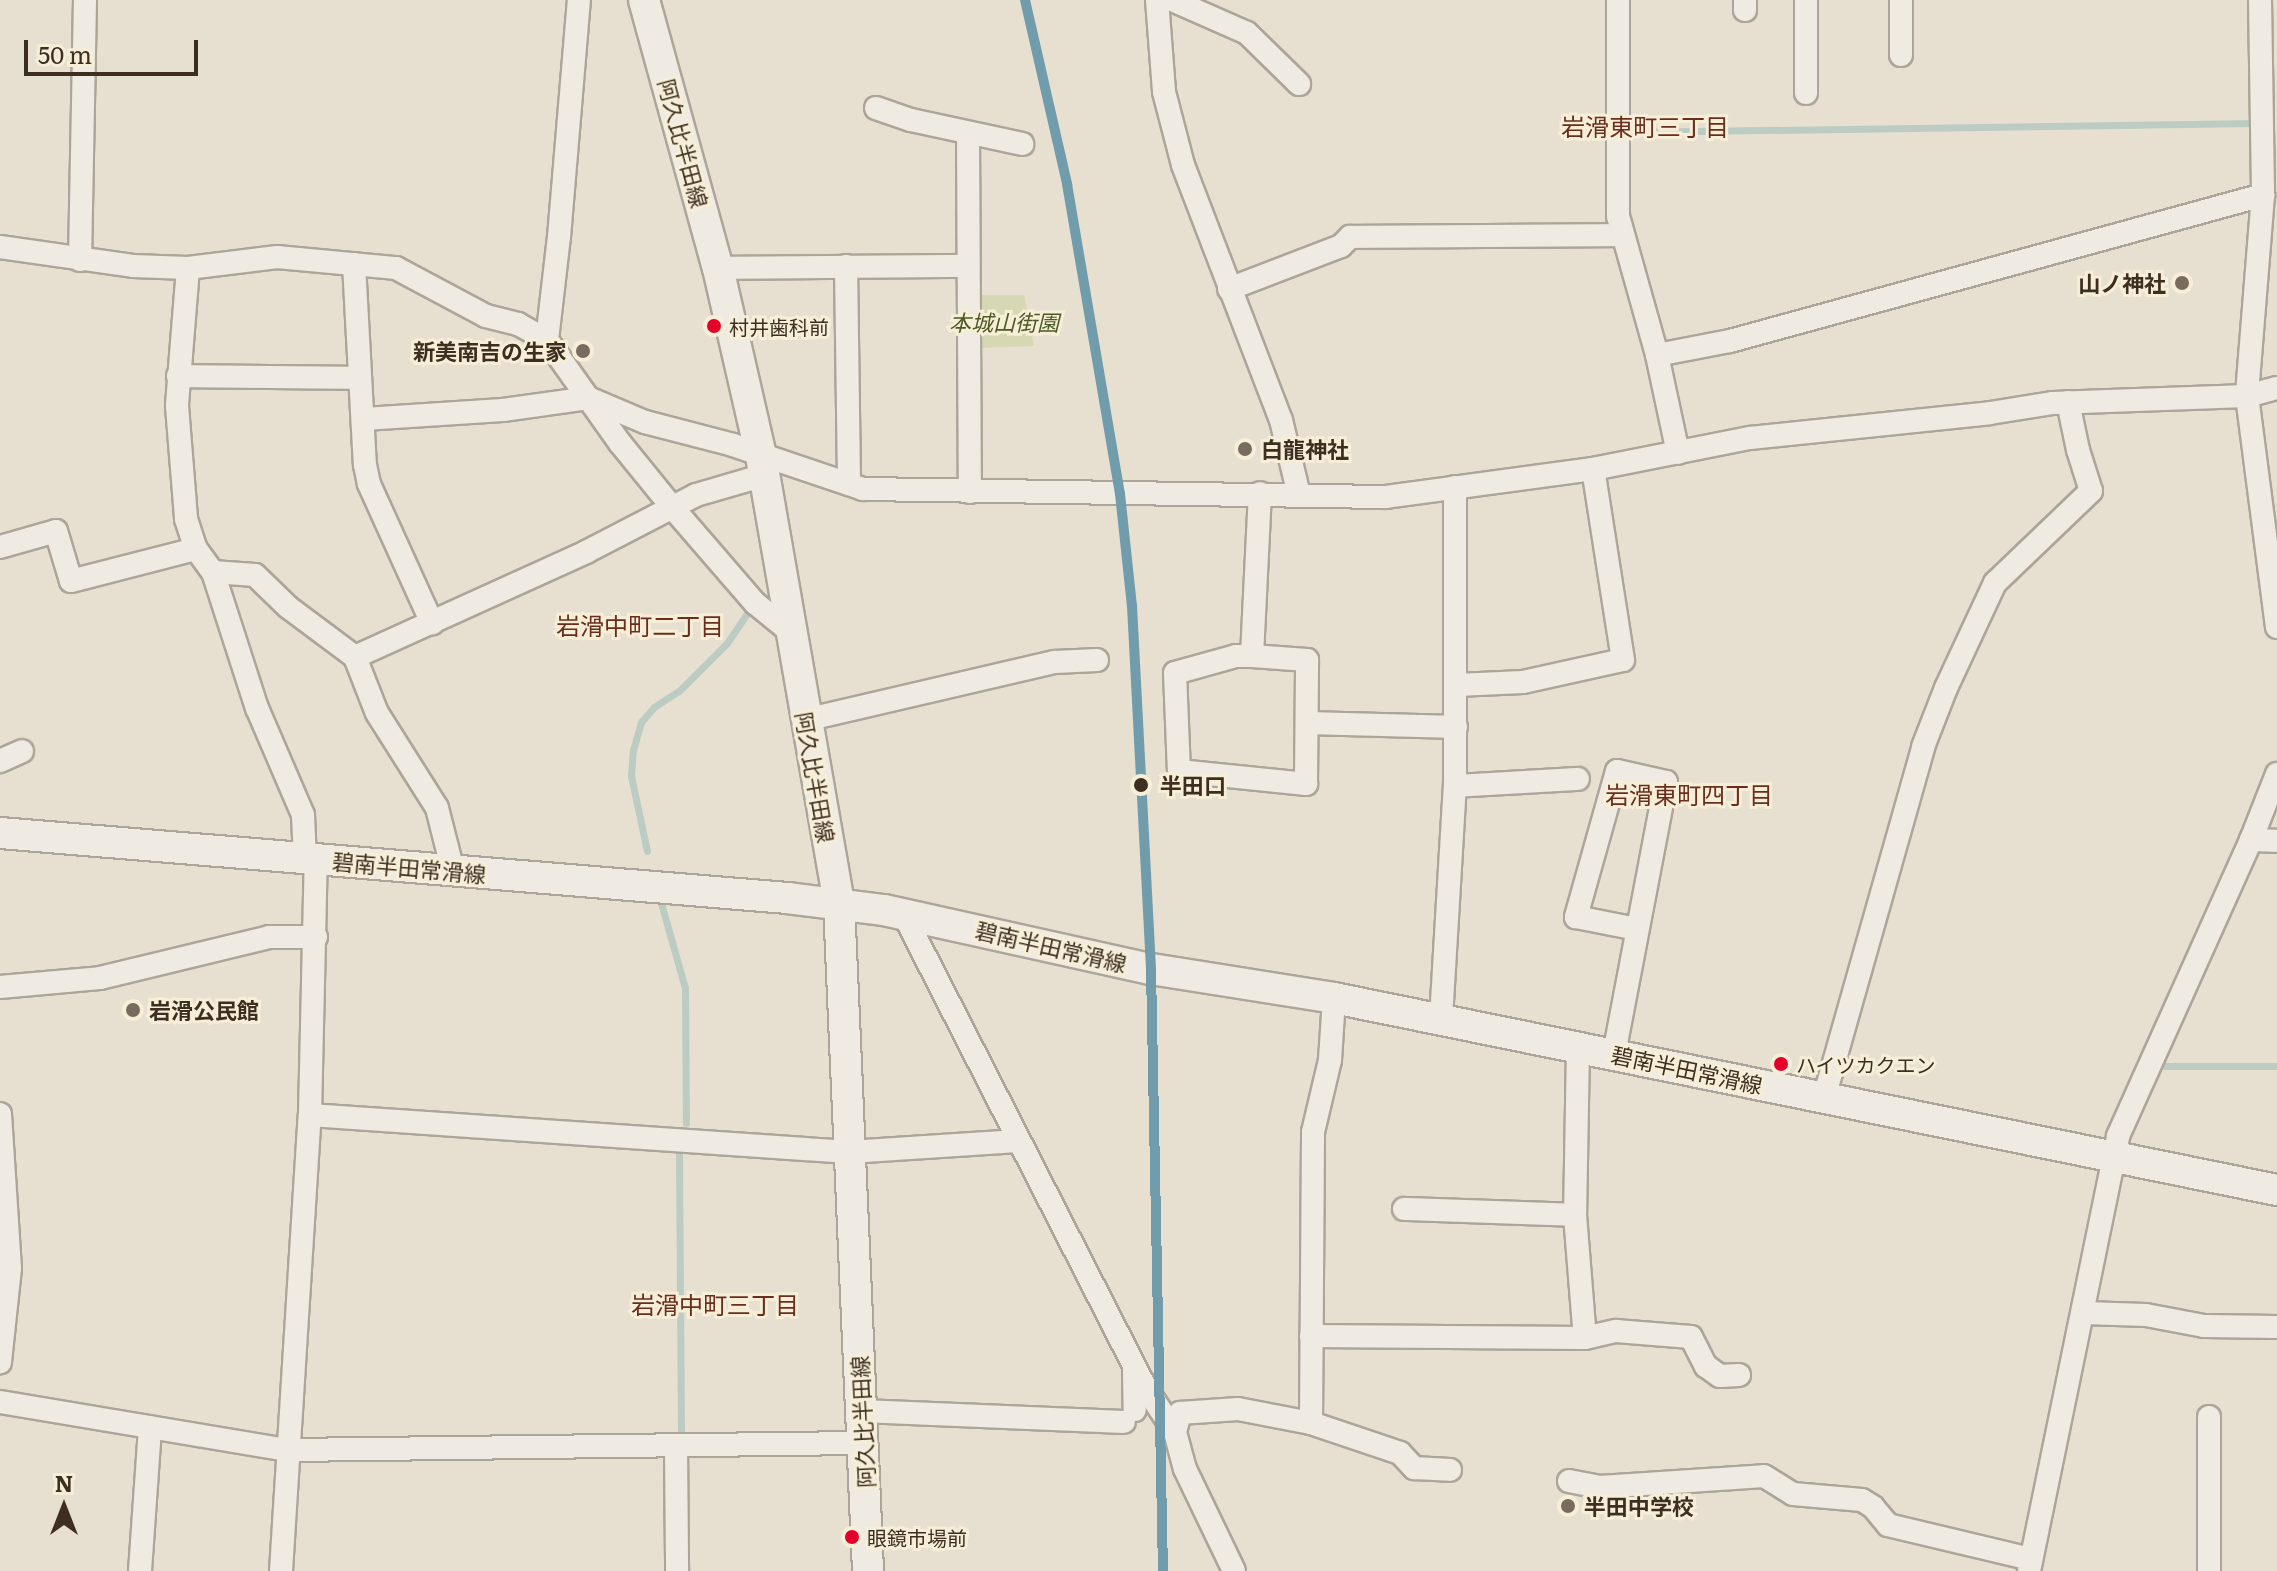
<!DOCTYPE html>
<meta charset="utf-8">
<style>
body{margin:0}
#map{position:relative;width:2277px;height:1571px;overflow:hidden;background:#e7e0d1;font-family:Literata,"Noto Sans JP",serif}
div>[style]{position:absolute}
.green>*{inset:0;background:#d6d7b3}
.stream>*{height:7px;margin:-3.5px;padding:0 3.5px;transform-origin:3.5px;border-radius:3.5px;background:#bcccc2}
.roads{filter:drop-shadow(2px 0 #ada599) drop-shadow(-2px 0 #ada599) drop-shadow(0 2px #ada599) drop-shadow(0 -2px #ada599)}
.minor>*{height:22px;margin:-11px;padding:0 11px;transform-origin:11px;border-radius:11px;background:#efebe3}
.secondary>*{height:30px;margin:-15px;padding:0 15px;transform-origin:15px;border-radius:15px;background:#efebe3}
.rail-1>*{height:10px;margin:-5px;padding:0 5px;transform-origin:5px;border-radius:5px;background:#719cac}
.dots>*{width:22px;height:22px;translate:-50% -50%;box-sizing:border-box;border:4px solid #f7eed8;border-radius:50%}
span{translate:-50% -50%;white-space:nowrap;text-align:center;line-height:1.15;-webkit-text-stroke:6px #f7eed8;paint-order:stroke}
.bus-label{font-size:20px;color:#3d2e20}
.left{translate:0 -50%;text-align:left}
.street-label{font-size:22px;color:#3d2e20}
.poi-label{font-size:22px;color:#3d2e20;font-weight:700}
.right{translate:-100% -50%;text-align:right}
.park-label{font-size:22px;color:#4d5a26;font-style:italic}
.stop-label{font-size:22px;color:#3d2e20;font-weight:700}
.neighbourhood-label{font-size:24px;color:#6b2e1e}
.north{position:absolute;left:24px;top:1467px;width:80px;height:80px;-webkit-text-stroke:6px #f7eed8;paint-order:stroke;rotate:0deg;font-size:22px;font-weight:700;line-height:32px;text-align:center;color:#3d2e20}
.north::after{content:'';display:block;margin:auto;width:28px;height:36px;background:#3d2e20;clip-path:polygon(50% 0,100% 100%,50% 72%,0 100%)}
.scale{position:absolute;left:24px;top:40px;width:174px;height:36px;box-sizing:border-box;border:4px solid #3d2e20;border-top:0;padding-left:10px;font-size:24px;line-height:28px;white-space:nowrap;color:#3d2e20;-webkit-text-stroke:6px #f7eed8;paint-order:stroke}
</style>
<div id="map">
<div class="green">
<div style="clip-path:polygon(980px 295px,1024px 295px,1034px 346px,980px 348px)"></div>
</div>
<div class="stream">
<div style="left:1632px;top:132px;width:624px;rotate:-0.83deg"></div>
<div style="left:647px;top:851px;width:77px;rotate:-102deg"></div>
<div style="left:631px;top:776px;width:26px;rotate:-86deg"></div>
<div style="left:633px;top:750px;width:29px;rotate:-74deg"></div>
<div style="left:641px;top:722px;width:20px;rotate:-49deg"></div>
<div style="left:654px;top:707px;width:30px;rotate:-33deg"></div>
<div style="left:679px;top:691px;width:68px;rotate:-45deg"></div>
<div style="left:727px;top:643px;width:41px;rotate:-55.9deg"></div>
<div style="left:661px;top:903px;width:88px;rotate:74.2deg"></div>
<div style="left:685px;top:988px;width:135px;rotate:89.6deg"></div>
<div style="left:2165px;top:1066px;width:112px"></div>
<div style="left:679px;top:1152px;width:281px;rotate:89.6deg"></div>
</div>
<div class="roads">
<div class="minor">
<div style="left:1157px;top:0;width:92px;rotate:85.6deg"></div>
<div style="left:1164px;top:92px;width:75px;rotate:75.4deg"></div>
<div style="left:1183px;top:165px;width:273px;rotate:69deg"></div>
<div style="left:1281px;top:420px;width:77px;rotate:76.5deg"></div>
<div style="left:1172px;top:0;width:82px;rotate:23.7deg"></div>
<div style="left:1247px;top:33px;width:73px;rotate:44.4deg"></div>
<div style="left:1618px;top:0;width:216px;rotate:90deg"></div>
<div style="left:1618px;top:216px;width:144px;rotate:74.3deg"></div>
<div style="left:1657px;top:355px;width:100px;rotate:77.9deg"></div>
<div style="left:1745px;top:0;width:10px;rotate:90deg"></div>
<div style="left:1901px;top:0;width:55px;rotate:90deg"></div>
<div style="left:2260px;top:0;width:195px;rotate:89.1deg"></div>
<div style="left:2263px;top:195px;width:202px;rotate:94.6deg"></div>
<div style="left:2247px;top:396px;width:233px;rotate:82.6deg"></div>
<div style="left:1806px;top:93px;width:93px;rotate:-90deg"></div>
<div style="left:876px;top:108px;width:37px;rotate:19deg"></div>
<div style="left:911px;top:120px;width:114px;rotate:12.2deg"></div>
<div style="left:968px;top:133px;width:359px;rotate:89.7deg"></div>
<div style="left:0;top:247px;width:134px;rotate:8.1deg"></div>
<div style="left:133px;top:266px;width:55px;rotate:2.1deg"></div>
<div style="left:188px;top:268px;width:90px;rotate:-7deg"></div>
<div style="left:277px;top:257px;width:120px;rotate:5.3deg"></div>
<div style="left:396px;top:268px;width:102px;rotate:28.1deg"></div>
<div style="left:486px;top:316px;width:33px;rotate:14deg"></div>
<div style="left:518px;top:324px;width:33px;rotate:29deg"></div>
<div style="left:547px;top:340px;width:126px;rotate:54.7deg"></div>
<div style="left:620px;top:443px;width:82px;rotate:50.9deg"></div>
<div style="left:672px;top:507px;width:127px;rotate:49.2deg"></div>
<div style="left:755px;top:603px;width:49px;rotate:39.2deg"></div>
<div style="left:80px;top:260px;width:260px;rotate:-88.9deg"></div>
<div style="left:354px;top:264px;width:201px;rotate:86.9deg"></div>
<div style="left:365px;top:465px;width:19px;rotate:78deg"></div>
<div style="left:369px;top:484px;width:153px;rotate:65.6deg"></div>
<div style="left:846px;top:266px;width:218px;rotate:89.2deg"></div>
<div style="left:188px;top:268px;width:138px;rotate:94.6deg"></div>
<div style="left:177px;top:406px;width:113px;rotate:85.4deg"></div>
<div style="left:186px;top:519px;width:32px;rotate:72deg"></div>
<div style="left:196px;top:549px;width:29px;rotate:54deg"></div>
<div style="left:213px;top:572px;width:143px;rotate:72.1deg"></div>
<div style="left:257px;top:708px;width:116px;rotate:66.7deg"></div>
<div style="left:303px;top:815px;width:44px;rotate:87.4deg"></div>
<div style="left:718px;top:268px;width:250px;rotate:-0.5deg"></div>
<div style="left:1229px;top:289px;width:120px;rotate:-21deg"></div>
<div style="left:1341px;top:246px;width:13px;rotate:-45deg"></div>
<div style="left:1350px;top:237px;width:271px;rotate:-0.4deg"></div>
<div style="left:547px;top:340px;width:104px;rotate:-83.4deg"></div>
<div style="left:559px;top:237px;width:238px;rotate:-85.2deg"></div>
<div style="left:1657px;top:355px;width:74px;rotate:-10.9deg"></div>
<div style="left:1730px;top:341px;width:553px;rotate:-15.32deg"></div>
<div style="left:178px;top:376px;width:182px;rotate:0.6deg"></div>
<div style="left:364px;top:419px;width:139px;rotate:-3.7deg"></div>
<div style="left:503px;top:410px;width:86px;rotate:-8deg"></div>
<div style="left:588px;top:398px;width:62px;rotate:22.8deg"></div>
<div style="left:645px;top:422px;width:91px;rotate:14.6deg"></div>
<div style="left:733px;top:445px;width:137px;rotate:18.7deg"></div>
<div style="left:863px;top:489px;width:523px;rotate:0.88deg"></div>
<div style="left:1386px;top:497px;width:209px;rotate:-7.7deg"></div>
<div style="left:1593px;top:469px;width:160px;rotate:-11.2deg"></div>
<div style="left:1750px;top:438px;width:241px;rotate:-5.9deg"></div>
<div style="left:1990px;top:413px;width:64px;rotate:-9deg"></div>
<div style="left:2053px;top:403px;width:194px;rotate:-2.1deg"></div>
<div style="left:2247px;top:396px;width:31px;rotate:-15deg"></div>
<div style="left:0;top:547px;width:58px;rotate:-15.9deg"></div>
<div style="left:56px;top:531px;width:52px;rotate:73.3deg"></div>
<div style="left:71px;top:581px;width:129px;rotate:-14.4deg"></div>
<div style="left:213px;top:572px;width:42px;rotate:4.1deg"></div>
<div style="left:255px;top:575px;width:46px;rotate:44.1deg"></div>
<div style="left:288px;top:607px;width:84px;rotate:36.7deg"></div>
<div style="left:355px;top:657px;width:60px;rotate:68.6deg"></div>
<div style="left:377px;top:713px;width:112px;rotate:57.7deg"></div>
<div style="left:437px;top:808px;width:65px;rotate:75.7deg"></div>
<div style="left:1252px;top:656px;width:16px;rotate:180deg"></div>
<div style="left:1236px;top:656px;width:63px;rotate:164.4deg"></div>
<div style="left:1175px;top:673px;width:98px;rotate:87.7deg"></div>
<div style="left:1179px;top:771px;width:128px;rotate:5.8deg"></div>
<div style="left:1306px;top:784px;width:124px;rotate:-89.5deg"></div>
<div style="left:1307px;top:660px;width:55px;rotate:-175.8deg"></div>
<div style="left:1252px;top:656px;width:163px;rotate:-87.2deg"></div>
<div style="left:355px;top:657px;width:254px;rotate:-24.4deg"></div>
<div style="left:586px;top:552px;width:124px;rotate:-27.4deg"></div>
<div style="left:696px;top:495px;width:72px;rotate:-16.2deg"></div>
<div style="left:1457px;top:685px;width:66px;rotate:-2.6deg"></div>
<div style="left:1523px;top:682px;width:102px;rotate:-12.4deg"></div>
<div style="left:1623px;top:660px;width:193px;rotate:-98.9deg"></div>
<div style="left:805px;top:720px;width:257px;rotate:-13.1deg"></div>
<div style="left:1055px;top:662px;width:42px;rotate:-2.7deg"></div>
<div style="left:1308px;top:723px;width:148px;rotate:1.5deg"></div>
<div style="left:0;top:761px;width:24px;rotate:-24deg"></div>
<div style="left:1455px;top:786px;width:123px;rotate:-3.3deg"></div>
<div style="left:2251px;top:840px;width:26px;rotate:2deg"></div>
<div style="left:903px;top:913px;width:532px;rotate:62.95deg"></div>
<div style="left:1145px;top:1387px;width:54px;rotate:56.3deg"></div>
<div style="left:1175px;top:1432px;width:38px;rotate:75deg"></div>
<div style="left:1185px;top:1469px;width:113px;rotate:64.3deg"></div>
<div style="left:0;top:987px;width:100px;rotate:-5.1deg"></div>
<div style="left:100px;top:978px;width:174px;rotate:-13.6deg"></div>
<div style="left:269px;top:937px;width:47px"></div>
<div style="left:1441px;top:1019px;width:233px;rotate:-86.6deg"></div>
<div style="left:1455px;top:786px;width:299px;rotate:-90deg"></div>
<div style="left:1578px;top:1047px;width:168px;rotate:91deg"></div>
<div style="left:1575px;top:1215px;width:123px;rotate:85.4deg"></div>
<div style="left:1614px;top:1054px;width:277px;rotate:-79.2deg"></div>
<div style="left:1666px;top:782px;width:50px;rotate:-167.3deg"></div>
<div style="left:1617px;top:771px;width:152px;rotate:105.7deg"></div>
<div style="left:1576px;top:917px;width:62px;rotate:11.1deg"></div>
<div style="left:1824px;top:1098px;width:365px;rotate:-74.2deg"></div>
<div style="left:1923px;top:747px;width:63px;rotate:-68.7deg"></div>
<div style="left:1946px;top:688px;width:116px;rotate:-65deg"></div>
<div style="left:1995px;top:583px;width:133px;rotate:-43.8deg"></div>
<div style="left:2091px;top:491px;width:43px;rotate:-107.6deg"></div>
<div style="left:2078px;top:450px;width:49px;rotate:-101.8deg"></div>
<div style="left:0;top:1114px;width:154px;rotate:86.3deg"></div>
<div style="left:10px;top:1268px;width:95px;rotate:96.1deg"></div>
<div style="left:310px;top:1115px;width:540px;rotate:3.93deg"></div>
<div style="left:849px;top:1152px;width:169px;rotate:-3.7deg"></div>
<div style="left:1404px;top:1209px;width:171px;rotate:2deg"></div>
<div style="left:2084px;top:1313px;width:62px;rotate:1.8deg"></div>
<div style="left:2146px;top:1315px;width:59px;rotate:10.7deg"></div>
<div style="left:2204px;top:1326px;width:73px;rotate:0.8deg"></div>
<div style="left:1311px;top:1336px;width:274px;rotate:0.4deg"></div>
<div style="left:1585px;top:1338px;width:32px;rotate:-13deg"></div>
<div style="left:1616px;top:1331px;width:75px;rotate:4.6deg"></div>
<div style="left:1691px;top:1337px;width:33px;rotate:63deg"></div>
<div style="left:1706px;top:1366px;width:17px;rotate:36deg"></div>
<div style="left:1720px;top:1376px;width:19px;rotate:-3deg"></div>
<div style="left:1134px;top:1371px;width:39px;rotate:89deg"></div>
<div style="left:0;top:1402px;width:292px;rotate:9.5deg"></div>
<div style="left:288px;top:1450px;width:575px;rotate:-0.7deg"></div>
<div style="left:862px;top:1411px;width:262px;rotate:2.4deg"></div>
<div style="left:2209px;top:1417px;width:154px;rotate:90deg"></div>
<div style="left:1311px;top:1423px;width:291px;rotate:-89.6deg"></div>
<div style="left:1313px;top:1132px;width:74px;rotate:-76.7deg"></div>
<div style="left:1330px;top:1060px;width:62px;rotate:-86.3deg"></div>
<div style="left:1175px;top:1432px;width:20px;rotate:-75deg"></div>
<div style="left:1180px;top:1413px;width:58px;rotate:-3.9deg"></div>
<div style="left:1238px;top:1409px;width:74px;rotate:10.9deg"></div>
<div style="left:1311px;top:1423px;width:94px;rotate:18.6deg"></div>
<div style="left:1400px;top:1453px;width:21px;rotate:47deg"></div>
<div style="left:1414px;top:1468px;width:36px;rotate:3deg"></div>
<div style="left:676px;top:1446px;width:125px;rotate:89.5deg"></div>
<div style="left:1569px;top:1481px;width:32px;rotate:11deg"></div>
<div style="left:1600px;top:1487px;width:164px;rotate:-3.8deg"></div>
<div style="left:1764px;top:1476px;width:34px;rotate:32deg"></div>
<div style="left:1793px;top:1494px;width:69px;rotate:5deg"></div>
<div style="left:1862px;top:1500px;width:13px;rotate:32deg"></div>
<div style="left:1873px;top:1507px;width:23px;rotate:50deg"></div>
<div style="left:1888px;top:1525px;width:147px;rotate:13.4deg"></div>
<div style="left:140px;top:1571px;width:144px;rotate:-86deg"></div>
<div style="left:281px;top:1571px;width:457px;rotate:-86.4deg"></div>
<div style="left:310px;top:1115px;width:255px;rotate:-88.7deg"></div>
<div style="left:2029px;top:1571px;width:444px;rotate:-78.4deg"></div>
<div style="left:2118px;top:1136px;width:325px;rotate:-65.8deg"></div>
<div style="left:2251px;top:840px;width:71px;rotate:-68.5deg"></div>
</div>
<div class="secondary">
<div style="left:644px;top:0;width:278px;rotate:74.6deg"></div>
<div style="left:718px;top:268px;width:193px;rotate:77.1deg"></div>
<div style="left:761px;top:456px;width:455px;rotate:80.1deg"></div>
<div style="left:839px;top:904px;width:668px;rotate:87.51deg"></div>
<div style="left:0;top:833px;width:790px;rotate:4.72deg"></div>
<div style="left:787px;top:898px;width:98px;rotate:7.1deg"></div>
<div style="left:884px;top:910px;width:273px;rotate:12.5deg"></div>
<div style="left:1151px;top:969px;width:185px;rotate:9deg"></div>
<div style="left:1334px;top:998px;width:962px;rotate:11.51deg"></div>
</div>
</div>
<div class="rail-1">
<div style="left:1025px;top:0;width:189px;rotate:77.1deg"></div>
<div style="left:1067px;top:184px;width:314px;rotate:80.3deg"></div>
<div style="left:1120px;top:494px;width:113px;rotate:83.9deg"></div>
<div style="left:1132px;top:606px;width:363px;rotate:87deg"></div>
<div style="left:1151px;top:969px;width:602px;rotate:88.86deg"></div>
</div>
<div class="dots">
<div style="left:2182px;top:283px;background:#786c5e"></div>
<div style="left:714px;top:326px;background:#e4002b"></div>
<div style="left:583px;top:351px;background:#786c5e"></div>
<div style="left:1245px;top:449px;background:#786c5e"></div>
<div style="left:1141px;top:785px;background:#3d2e20"></div>
<div style="left:133px;top:1010px;background:#786c5e"></div>
<div style="left:1781px;top:1064px;background:#e4002b"></div>
<div style="left:1568px;top:1506px;background:#786c5e"></div>
<div style="left:852px;top:1537px;background:#e4002b"></div>
</div>
<div class="bus-label">
<span class="left" style="left:729px;top:326px">村井歯科前</span>
<span class="left" style="left:1796px;top:1064px">ハイツカクエン</span>
<span class="left" style="left:867px;top:1537px">眼鏡市場前</span>
</div>
<div class="street-label">
<span style="left:684px;top:143px;rotate:75deg">阿久比半田線</span>
<span style="left:816px;top:777px;rotate:80deg">阿久比半田線</span>
<span style="left:409px;top:867px;rotate:5deg">碧南半田常滑線</span>
<span style="left:1051px;top:946px;rotate:13deg">碧南半田常滑線</span>
<span style="left:1687px;top:1069px;rotate:12deg">碧南半田常滑線</span>
<span style="left:862px;top:1422px;rotate:-93deg">阿久比半田線</span>
</div>
<div class="poi-label">
<span class="right" style="left:2166px;top:283px">山ノ神社</span>
<span class="right" style="left:567px;top:351px">新美南吉の生家</span>
<span class="left" style="left:1261px;top:449px">白龍神社</span>
<span class="left" style="left:149px;top:1010px">岩滑公民館</span>
<span class="left" style="left:1584px;top:1506px">半田中学校</span>
</div>
<div class="park-label">
<span style="left:1004px;top:322px">本城山街園</span>
</div>
<div class="stop-label">
<span class="left" style="left:1160px;top:785px">半田口</span>
</div>
<div class="neighbourhood-label">
<span style="left:1645px;top:126px">岩滑東町三丁目</span>
<span style="left:640px;top:625px">岩滑中町二丁目</span>
<span style="left:1689px;top:794px">岩滑東町四丁目</span>
<span style="left:715px;top:1304px">岩滑中町三丁目</span>
</div>
<div class="north">N</div>
<div class="scale">50 m</div>
</div>
